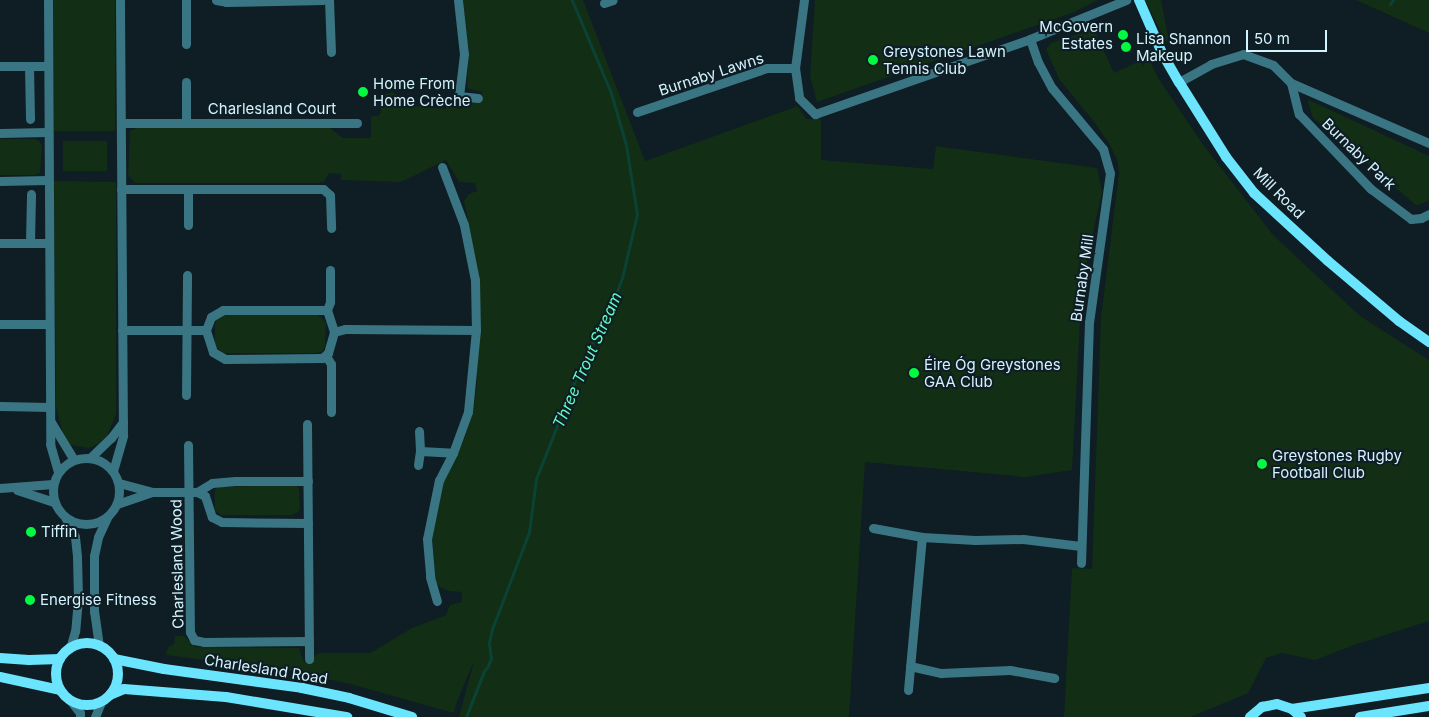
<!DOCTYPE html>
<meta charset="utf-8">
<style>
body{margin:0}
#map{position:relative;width:1429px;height:717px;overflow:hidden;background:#0f1d24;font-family:Inter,sans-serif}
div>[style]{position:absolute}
.green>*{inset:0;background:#122e15}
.stream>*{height:3px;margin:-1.5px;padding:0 1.5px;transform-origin:1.5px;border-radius:1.5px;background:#0b4236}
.street>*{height:9px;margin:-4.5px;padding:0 4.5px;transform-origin:4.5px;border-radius:4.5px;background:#3a7583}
.street>.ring{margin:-4.5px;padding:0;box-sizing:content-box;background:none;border:9px solid #3a7583;border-radius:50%}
.secondary>*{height:10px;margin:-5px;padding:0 5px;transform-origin:5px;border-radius:5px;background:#6be4fd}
.secondary>.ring{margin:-5px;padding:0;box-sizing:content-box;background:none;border:10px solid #6be4fd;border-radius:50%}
.dots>*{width:14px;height:14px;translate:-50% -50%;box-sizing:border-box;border:2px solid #0f1d24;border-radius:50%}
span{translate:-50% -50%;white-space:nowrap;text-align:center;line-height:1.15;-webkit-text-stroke:4px #0f1d24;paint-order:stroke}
.poi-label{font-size:15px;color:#d3f3fe}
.right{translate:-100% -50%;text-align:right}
.left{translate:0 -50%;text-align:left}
.street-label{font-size:15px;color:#d3f3fe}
.water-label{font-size:16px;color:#62fdc1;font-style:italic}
.scale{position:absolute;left:1246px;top:30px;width:81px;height:22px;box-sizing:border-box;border:2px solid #d3f3fe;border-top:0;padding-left:6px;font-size:15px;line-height:18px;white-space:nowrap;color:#d3f3fe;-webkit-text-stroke:4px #0f1d24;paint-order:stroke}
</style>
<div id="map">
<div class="green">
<div style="clip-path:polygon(53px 0,115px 0,115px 131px,54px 131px)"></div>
<div style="clip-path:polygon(463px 0,583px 0,645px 161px,798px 106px,806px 119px,821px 119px,821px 160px,933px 169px,936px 146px,1097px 168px,1102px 192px,1082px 284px,1072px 470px,1025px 477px,865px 462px,849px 717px,459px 717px,474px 661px,457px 701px,454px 713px,350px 684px,290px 671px,166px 655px,168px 647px,174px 644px,175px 636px,184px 636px,195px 647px,299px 648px,304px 662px,313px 662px,314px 656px,319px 653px,370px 653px,412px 628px,446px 615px,450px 605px,462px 602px,462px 592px,449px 591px,441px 588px,436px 582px,432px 536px,438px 502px,443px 484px,465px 437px,473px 413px,477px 384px,478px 270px,464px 201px,469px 194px,477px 191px,475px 183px,459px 182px,446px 160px,401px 182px,341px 180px,341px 174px,329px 173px,324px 182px,319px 183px,136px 183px,128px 176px,130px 131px,137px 128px,330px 128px,343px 138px,371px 138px,371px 116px,378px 116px,381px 112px,382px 96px,392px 92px,415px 106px,446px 109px,446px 106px,460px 109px,462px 103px,465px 101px,481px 101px,482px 92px,467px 88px,469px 50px)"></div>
<div style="clip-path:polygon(815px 0,1098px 0,1072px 13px,817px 102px,810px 76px)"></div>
<div style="clip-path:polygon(1145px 0,1161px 0,1169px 41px,1166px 42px)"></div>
<div style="clip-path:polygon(1356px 0,1429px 0,1429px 33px)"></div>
<div style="clip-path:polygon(1094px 29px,1114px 73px,1148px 57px,1158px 78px,1204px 146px,1273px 235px,1360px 316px,1429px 360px,1429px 621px,1354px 645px,1315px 660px,1282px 653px,1266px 658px,1248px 693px,1190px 717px,1064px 717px,1072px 568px,1092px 569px,1101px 318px,1119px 173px,1117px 159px,1108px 142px,1095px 123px,1059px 79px,1046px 49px,1051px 43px)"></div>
<div style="clip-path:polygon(1307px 99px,1429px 156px,1429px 200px,1417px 206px,1313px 118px)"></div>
<div style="clip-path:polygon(0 139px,35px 139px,39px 141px,42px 146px,40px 173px,35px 175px,0 175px)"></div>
<div style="clip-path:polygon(63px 141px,107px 141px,107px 171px,63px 171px)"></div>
<div style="clip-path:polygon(54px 181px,116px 182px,116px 414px,107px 436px,98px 444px,89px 448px,71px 445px,64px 438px,56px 407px)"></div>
<div style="clip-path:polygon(223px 314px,318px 315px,326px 323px,325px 346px,322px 352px,315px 353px,223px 353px,215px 345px,215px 325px,218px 317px)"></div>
<div style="clip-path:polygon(295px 485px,299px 488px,300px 509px,298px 512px,292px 515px,221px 515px,215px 510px,215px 490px,218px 487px)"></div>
</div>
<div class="stream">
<div style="left:1390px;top:4px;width:5px;rotate:-53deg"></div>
<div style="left:466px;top:717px;width:49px;rotate:-68.6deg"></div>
<div style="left:484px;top:671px;width:6px;rotate:-51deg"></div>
<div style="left:488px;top:666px;width:9px;rotate:-69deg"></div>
<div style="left:491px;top:658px;width:15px;rotate:-98deg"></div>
<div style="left:489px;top:643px;width:14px;rotate:-78deg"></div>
<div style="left:492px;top:629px;width:104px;rotate:-69.1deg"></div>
<div style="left:529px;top:532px;width:53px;rotate:-82.5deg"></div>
<div style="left:536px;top:479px;width:131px;rotate:-68.5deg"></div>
<div style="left:584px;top:357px;width:46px;rotate:-60.1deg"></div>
<div style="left:607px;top:317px;width:42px;rotate:-69deg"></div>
<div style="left:622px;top:278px;width:66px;rotate:-76.8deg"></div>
<div style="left:637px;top:214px;width:70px;rotate:-99.1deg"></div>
<div style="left:626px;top:145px;width:54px;rotate:-106.1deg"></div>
<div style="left:611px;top:93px;width:101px;rotate:-112.8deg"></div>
</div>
<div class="street">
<div style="left:48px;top:0;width:444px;rotate:89.7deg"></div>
<div style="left:50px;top:444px;width:29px;rotate:74deg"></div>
<div style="left:216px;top:0;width:10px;rotate:11deg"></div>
<div style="left:226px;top:2px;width:97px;rotate:-1.2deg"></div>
<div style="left:329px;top:0;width:52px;rotate:87.8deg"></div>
<div style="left:458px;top:0;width:54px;rotate:83.7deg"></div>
<div style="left:464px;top:54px;width:42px;rotate:96.8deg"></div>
<div style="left:459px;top:96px;width:19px;rotate:6deg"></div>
<div style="left:804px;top:0;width:69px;rotate:97.5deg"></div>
<div style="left:795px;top:68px;width:30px;rotate:82deg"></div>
<div style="left:799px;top:98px;width:23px;rotate:45deg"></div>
<div style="left:815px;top:114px;width:228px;rotate:-19.2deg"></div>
<div style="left:1030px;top:39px;width:104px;rotate:-22.1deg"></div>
<div style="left:604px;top:3px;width:9px;rotate:-18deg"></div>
<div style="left:1030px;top:39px;width:24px;rotate:71deg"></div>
<div style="left:1038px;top:62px;width:30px;rotate:62deg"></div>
<div style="left:1052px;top:88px;width:80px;rotate:50.1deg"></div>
<div style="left:1103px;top:149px;width:25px;rotate:74deg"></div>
<div style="left:1110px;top:173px;width:150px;rotate:98deg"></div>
<div style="left:1089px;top:322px;width:241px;rotate:91.9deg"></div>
<div style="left:186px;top:44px;width:44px;rotate:-90deg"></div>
<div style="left:0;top:66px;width:47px"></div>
<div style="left:29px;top:66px;width:53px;rotate:88.9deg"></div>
<div style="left:1179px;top:82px;width:37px;rotate:-29deg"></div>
<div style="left:1211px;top:64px;width:34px;rotate:-17deg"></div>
<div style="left:1243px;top:54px;width:32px;rotate:20deg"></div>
<div style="left:1273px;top:65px;width:25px;rotate:45deg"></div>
<div style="left:1291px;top:83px;width:150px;rotate:23.5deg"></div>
<div style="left:1291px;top:83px;width:32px;rotate:76deg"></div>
<div style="left:1299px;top:114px;width:104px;rotate:46.2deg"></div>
<div style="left:1371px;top:189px;width:50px;rotate:36.9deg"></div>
<div style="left:1411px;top:219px;width:10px;rotate:-6deg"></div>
<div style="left:1421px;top:218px;width:9px;rotate:-27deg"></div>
<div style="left:637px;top:112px;width:137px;rotate:-18.7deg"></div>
<div style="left:767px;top:68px;width:28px"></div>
<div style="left:121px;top:123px;width:236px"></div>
<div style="left:186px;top:123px;width:41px;rotate:-90deg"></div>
<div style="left:0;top:133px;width:48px;rotate:-1.2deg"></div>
<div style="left:442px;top:167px;width:62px;rotate:69.2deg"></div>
<div style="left:464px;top:225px;width:56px;rotate:78.7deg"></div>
<div style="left:475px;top:280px;width:50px;rotate:88.9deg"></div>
<div style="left:0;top:181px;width:48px;rotate:-1.2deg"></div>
<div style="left:121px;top:189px;width:202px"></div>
<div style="left:323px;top:189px;width:9px;rotate:41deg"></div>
<div style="left:330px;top:195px;width:33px;rotate:88deg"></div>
<div style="left:188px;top:189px;width:36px;rotate:90deg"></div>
<div style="left:0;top:243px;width:48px"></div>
<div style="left:30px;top:243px;width:49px;rotate:-88.8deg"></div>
<div style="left:223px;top:310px;width:104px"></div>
<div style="left:327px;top:310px;width:23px;rotate:72deg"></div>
<div style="left:334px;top:332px;width:22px;rotate:106deg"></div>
<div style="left:328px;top:353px;width:8px;rotate:140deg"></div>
<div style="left:322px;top:358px;width:97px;rotate:179.4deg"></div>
<div style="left:225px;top:359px;width:14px;rotate:-150deg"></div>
<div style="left:213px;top:352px;width:23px;rotate:-108deg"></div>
<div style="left:206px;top:330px;width:14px;rotate:-69deg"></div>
<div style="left:211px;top:317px;width:14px;rotate:-30deg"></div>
<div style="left:327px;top:310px;width:9px;rotate:-69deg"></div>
<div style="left:330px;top:302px;width:32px;rotate:-90deg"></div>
<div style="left:0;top:324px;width:49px"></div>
<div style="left:122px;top:330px;width:84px"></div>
<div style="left:334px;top:332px;width:11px;rotate:-15deg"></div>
<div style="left:345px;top:329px;width:131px;rotate:0.4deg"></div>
<div style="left:476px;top:330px;width:82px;rotate:95.6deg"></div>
<div style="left:468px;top:412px;width:44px;rotate:110.1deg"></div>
<div style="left:453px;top:453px;width:30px;rotate:117deg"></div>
<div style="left:439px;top:480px;width:60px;rotate:101.5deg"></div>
<div style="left:427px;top:539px;width:38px;rotate:85deg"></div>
<div style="left:430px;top:577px;width:25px;rotate:74deg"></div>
<div style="left:326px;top:356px;width:9px;rotate:58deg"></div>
<div style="left:331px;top:364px;width:48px;rotate:90deg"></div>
<div style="left:186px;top:395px;width:120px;rotate:-89.5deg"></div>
<div style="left:0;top:406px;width:50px;rotate:1.1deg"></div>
<div style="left:51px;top:422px;width:44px;rotate:58.8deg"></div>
<div style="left:307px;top:424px;width:235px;rotate:89.5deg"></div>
<div style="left:419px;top:431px;width:20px;rotate:87deg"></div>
<div style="left:420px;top:451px;width:33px;rotate:3deg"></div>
<div style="left:188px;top:445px;width:187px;rotate:89.4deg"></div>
<div style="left:190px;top:632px;width:9px;rotate:63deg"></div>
<div style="left:194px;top:640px;width:10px;rotate:11deg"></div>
<div style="left:204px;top:642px;width:105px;rotate:-0.5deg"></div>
<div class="ring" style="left:53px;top:458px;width:57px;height:57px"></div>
<div style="left:90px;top:458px;width:29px;rotate:-44deg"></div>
<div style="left:111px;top:438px;width:20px;rotate:-53deg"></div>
<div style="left:418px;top:465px;width:14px;rotate:-82deg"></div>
<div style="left:113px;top:471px;width:37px;rotate:-74deg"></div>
<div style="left:123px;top:435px;width:435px;rotate:-90.4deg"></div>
<div style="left:119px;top:483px;width:35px;rotate:15deg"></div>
<div style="left:153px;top:492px;width:44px"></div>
<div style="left:197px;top:492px;width:9px;rotate:27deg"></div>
<div style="left:205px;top:496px;width:22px;rotate:72deg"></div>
<div style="left:212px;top:517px;width:11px;rotate:27deg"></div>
<div style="left:222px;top:522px;width:86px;rotate:0.7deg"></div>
<div style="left:0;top:488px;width:53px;rotate:-4.3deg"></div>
<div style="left:17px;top:490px;width:40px;rotate:18deg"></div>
<div style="left:197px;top:492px;width:17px;rotate:-31deg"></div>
<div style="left:212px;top:483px;width:23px;rotate:-5deg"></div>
<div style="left:235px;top:481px;width:73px"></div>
<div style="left:117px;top:504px;width:37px;rotate:-19deg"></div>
<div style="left:65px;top:517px;width:22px;rotate:63deg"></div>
<div style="left:75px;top:537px;width:20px;rotate:84deg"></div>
<div style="left:77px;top:557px;width:42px;rotate:88.6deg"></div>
<div style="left:78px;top:599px;width:32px;rotate:95deg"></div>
<div style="left:75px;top:631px;width:18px;rotate:106deg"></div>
<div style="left:873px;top:528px;width:50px;rotate:10.4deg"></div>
<div style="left:922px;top:537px;width:53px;rotate:3.2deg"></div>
<div style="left:975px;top:540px;width:48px;rotate:-1.2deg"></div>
<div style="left:1023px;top:539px;width:58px;rotate:6.9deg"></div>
<div style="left:99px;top:646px;width:34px;rotate:-98deg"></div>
<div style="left:94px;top:612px;width:56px;rotate:-90deg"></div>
<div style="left:94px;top:556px;width:19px;rotate:-78deg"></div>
<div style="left:98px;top:537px;width:23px;rotate:-65deg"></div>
<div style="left:910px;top:666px;width:32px;rotate:13deg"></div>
<div style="left:941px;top:673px;width:69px;rotate:-2.5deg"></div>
<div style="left:1010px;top:670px;width:45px;rotate:10.3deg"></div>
<div style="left:908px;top:690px;width:154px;rotate:-84.8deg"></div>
<div style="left:70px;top:700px;width:16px;rotate:52deg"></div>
<div style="left:80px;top:713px;width:4px;rotate:90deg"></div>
<div style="left:95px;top:717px;width:16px;rotate:-68deg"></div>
</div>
<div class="secondary">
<div style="left:1139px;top:0;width:58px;rotate:66.5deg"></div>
<div style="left:1162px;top:53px;width:34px;rotate:60deg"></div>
<div style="left:1179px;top:82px;width:89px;rotate:57.9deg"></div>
<div style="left:1226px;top:157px;width:46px;rotate:52.1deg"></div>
<div style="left:1254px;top:193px;width:100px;rotate:42.6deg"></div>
<div style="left:1328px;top:261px;width:93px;rotate:40.2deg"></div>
<div style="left:1399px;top:321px;width:37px;rotate:35deg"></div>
<div class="ring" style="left:56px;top:643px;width:52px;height:52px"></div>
<div style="left:0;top:658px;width:29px;rotate:4deg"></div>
<div style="left:29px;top:660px;width:31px;rotate:-2deg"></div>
<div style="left:114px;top:659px;width:51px;rotate:11.3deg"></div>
<div style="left:164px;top:669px;width:139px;rotate:7.8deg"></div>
<div style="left:302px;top:688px;width:48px;rotate:12deg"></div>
<div style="left:349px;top:698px;width:66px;rotate:16.8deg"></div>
<div style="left:0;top:677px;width:61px;rotate:12.2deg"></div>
<div style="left:110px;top:695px;width:15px;rotate:-23deg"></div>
<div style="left:124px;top:689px;width:102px;rotate:4.5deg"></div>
<div style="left:226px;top:697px;width:123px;rotate:9.4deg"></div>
<div style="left:1292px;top:709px;width:139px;rotate:-8.7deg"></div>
<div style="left:1250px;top:717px;width:16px;rotate:-40deg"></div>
<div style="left:1262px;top:707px;width:15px;rotate:-11deg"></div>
<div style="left:1277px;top:704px;width:16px;rotate:18deg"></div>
<div style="left:1292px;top:709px;width:12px;rotate:42deg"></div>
<div style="left:1360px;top:717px;width:70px;rotate:-9.1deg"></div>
</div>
<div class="dots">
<div style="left:1123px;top:35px;background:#04f941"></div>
<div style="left:1126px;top:47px;background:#04f941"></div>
<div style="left:873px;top:60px;background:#04f941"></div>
<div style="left:363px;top:92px;background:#04f941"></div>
<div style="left:914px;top:373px;background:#04f941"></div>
<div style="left:1262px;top:464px;background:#04f941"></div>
<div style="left:31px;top:532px;background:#04f941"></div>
<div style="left:30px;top:600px;background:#04f941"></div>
</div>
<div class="poi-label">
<span class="right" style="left:1113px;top:35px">McGovern<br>Estates</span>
<span class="left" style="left:1136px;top:47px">Lisa Shannon<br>Makeup</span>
<span class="left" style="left:883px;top:60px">Greystones Lawn<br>Tennis Club</span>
<span class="left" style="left:373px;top:92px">Home From<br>Home Crèche</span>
<span class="left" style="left:924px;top:373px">Éire Óg Greystones<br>GAA Club</span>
<span class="left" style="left:1272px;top:464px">Greystones Rugby<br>Football Club</span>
<span class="left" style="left:41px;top:532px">Tiffin</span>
<span class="left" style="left:40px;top:600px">Energise Fitness</span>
</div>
<div class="street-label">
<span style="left:711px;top:74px;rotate:-18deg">Burnaby Lawns</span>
<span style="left:272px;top:109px">Charlesland Court</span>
<span style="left:1359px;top:154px;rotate:44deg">Burnaby Park</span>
<span style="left:1279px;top:193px;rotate:45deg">Mill Road</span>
<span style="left:1082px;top:278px;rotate:-82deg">Burnaby Mill</span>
<span style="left:177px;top:564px;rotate:-91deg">Charlesland Wood</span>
<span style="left:266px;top:669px;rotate:9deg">Charlesland Road</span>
</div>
<div class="water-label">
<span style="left:587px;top:360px;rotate:-66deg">Three Trout Stream</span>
</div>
<div class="scale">50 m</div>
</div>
